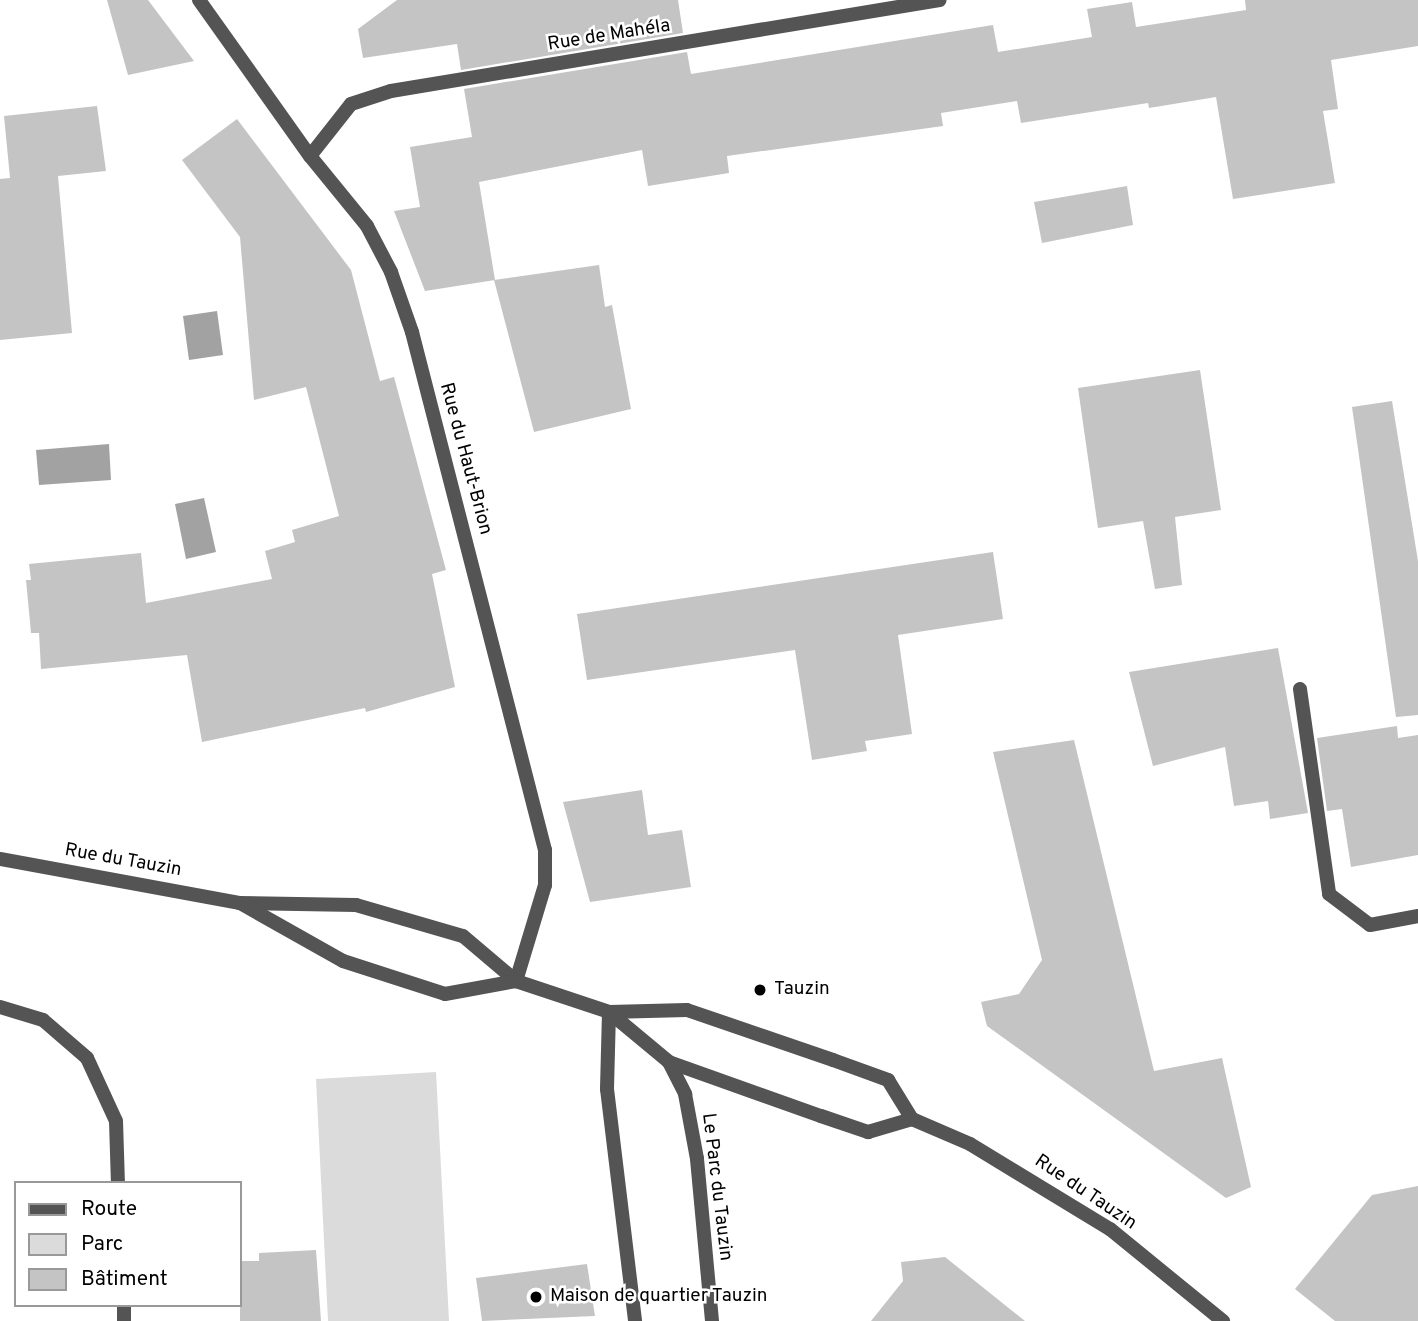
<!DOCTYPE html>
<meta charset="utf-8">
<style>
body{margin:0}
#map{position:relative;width:1418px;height:1321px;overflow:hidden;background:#fff;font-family:Overpass,sans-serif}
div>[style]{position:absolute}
.green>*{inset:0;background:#dbdbdb}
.water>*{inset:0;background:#a2a2a2}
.building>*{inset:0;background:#c4c4c4}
.service>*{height:14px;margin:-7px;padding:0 7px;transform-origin:7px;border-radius:7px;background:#545454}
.minor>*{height:14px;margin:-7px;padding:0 7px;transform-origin:7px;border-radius:7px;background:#545454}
.tertiary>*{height:14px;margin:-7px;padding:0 7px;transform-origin:7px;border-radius:7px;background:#545454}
.dots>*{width:19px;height:19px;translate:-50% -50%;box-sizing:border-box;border:4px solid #fff;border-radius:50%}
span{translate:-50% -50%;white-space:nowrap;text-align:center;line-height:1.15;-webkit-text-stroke:5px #fff;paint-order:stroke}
.street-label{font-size:19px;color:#000}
.poi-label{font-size:19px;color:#000}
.left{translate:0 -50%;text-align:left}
.legend{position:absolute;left:14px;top:1181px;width:228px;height:126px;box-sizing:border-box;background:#fff;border:2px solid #999;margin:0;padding:9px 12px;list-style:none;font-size:21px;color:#000}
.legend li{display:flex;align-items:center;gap:14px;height:35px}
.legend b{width:35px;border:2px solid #999}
</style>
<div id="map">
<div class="green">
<div style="clip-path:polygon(436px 1072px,449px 1321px,328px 1321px,316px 1079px)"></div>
</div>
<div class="water">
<div style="clip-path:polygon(217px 311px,223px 355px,189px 360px,183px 316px)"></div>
<div style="clip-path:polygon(109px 444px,111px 480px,39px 485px,36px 450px)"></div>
<div style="clip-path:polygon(204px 498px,216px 552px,186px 559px,175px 504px)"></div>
</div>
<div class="building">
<div style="clip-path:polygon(107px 0,148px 0,194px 61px,128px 75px)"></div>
<div style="clip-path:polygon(397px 0,678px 0,683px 33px,461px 70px,457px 44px,363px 58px,358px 29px)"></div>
<div style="clip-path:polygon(1245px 0,1418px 0,1418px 46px,1331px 60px,1338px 109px,1323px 111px,1335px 183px,1233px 199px,1216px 97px,1149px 108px,1148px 103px,1021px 123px,1017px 101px,941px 113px,943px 126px,727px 156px,729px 173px,648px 186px,642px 150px,479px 182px,495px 280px,425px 291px,394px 211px,420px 207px,410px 147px,472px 137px,464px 89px,687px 52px,691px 74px,993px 25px,998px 52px,1092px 37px,1087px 9px,1132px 2px,1136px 27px,1246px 10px)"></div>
<div style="clip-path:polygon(97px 106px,106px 171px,58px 176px,72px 333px,0 340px,0 179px,10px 178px,4px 116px)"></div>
<div style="clip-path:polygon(237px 119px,351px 270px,380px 381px,394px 377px,446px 570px,432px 574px,455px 687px,366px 712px,365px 708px,202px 742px,187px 655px,41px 669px,39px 633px,31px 633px,26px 580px,31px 580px,29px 564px,141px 553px,146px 603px,272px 579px,265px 551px,295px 542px,292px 530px,339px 516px,306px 387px,254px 400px,240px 237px,182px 160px)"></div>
<div style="clip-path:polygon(1127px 186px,1133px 225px,1042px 243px,1034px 202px)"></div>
<div style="clip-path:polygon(599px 265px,605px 307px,612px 305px,631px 409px,534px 432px,494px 280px)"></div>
<div style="clip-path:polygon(1200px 370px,1221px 510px,1175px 517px,1182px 585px,1155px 589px,1143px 521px,1098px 528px,1078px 388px)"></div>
<div style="clip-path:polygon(1392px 401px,1418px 561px,1418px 715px,1396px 717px,1352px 407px)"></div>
<div style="clip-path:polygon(993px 552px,1003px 619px,898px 635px,912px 734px,865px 741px,867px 751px,812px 760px,795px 650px,587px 680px,577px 614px)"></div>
<div style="clip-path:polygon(1278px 648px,1308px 813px,1270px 819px,1268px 801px,1234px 806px,1225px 747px,1153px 766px,1129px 672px)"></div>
<div style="clip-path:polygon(1397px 726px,1398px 738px,1418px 735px,1418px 855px,1351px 867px,1342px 809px,1327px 811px,1317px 738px)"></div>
<div style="clip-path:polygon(1074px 740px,1154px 1071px,1222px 1058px,1251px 1187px,1226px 1198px,987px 1026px,981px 1002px,1019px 994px,1042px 960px,993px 752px)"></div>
<div style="clip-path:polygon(642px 790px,648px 835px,682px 830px,691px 887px,590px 902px,563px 802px)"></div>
<div style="clip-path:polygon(1418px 1186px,1418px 1321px,1335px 1321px,1295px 1289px,1372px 1195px)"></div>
<div style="clip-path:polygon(316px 1250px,321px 1321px,240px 1321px,240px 1261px,259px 1261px,259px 1253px)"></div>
<div style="clip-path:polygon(945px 1257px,1025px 1321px,871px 1321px,903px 1281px,901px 1262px)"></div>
<div style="clip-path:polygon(587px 1264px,595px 1316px,482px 1321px,476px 1278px)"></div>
</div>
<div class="service">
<div style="left:1300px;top:689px;width:207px;rotate:81.9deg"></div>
<div style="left:1329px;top:894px;width:51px;rotate:37.1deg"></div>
<div style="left:1370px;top:925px;width:49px;rotate:-10.6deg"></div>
<div style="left:609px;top:1012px;width:77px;rotate:91.5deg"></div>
<div style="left:607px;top:1089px;width:234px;rotate:83.1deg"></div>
<div style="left:669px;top:1062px;width:36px;rotate:63deg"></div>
<div style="left:685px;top:1094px;width:66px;rotate:79.5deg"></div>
<div style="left:697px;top:1159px;width:163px;rotate:84.7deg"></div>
</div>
<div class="minor">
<div style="left:199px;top:0;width:191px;rotate:54.6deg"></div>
<div style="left:310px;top:156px;width:90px;rotate:50.8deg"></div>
<div style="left:367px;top:226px;width:52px;rotate:62.4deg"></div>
<div style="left:391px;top:272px;width:64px;rotate:70.7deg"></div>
<div style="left:412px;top:332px;width:535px;rotate:75.6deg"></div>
<div style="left:545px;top:850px;width:35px;rotate:90deg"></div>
<div style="left:545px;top:885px;width:100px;rotate:106.8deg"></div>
<div style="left:310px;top:156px;width:66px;rotate:-51.7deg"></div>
<div style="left:351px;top:104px;width:42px;rotate:-18deg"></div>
<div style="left:391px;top:91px;width:556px;rotate:-9.41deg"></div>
<div style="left:0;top:1007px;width:45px;rotate:16.8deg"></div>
<div style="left:43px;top:1020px;width:58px;rotate:40.8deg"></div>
<div style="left:87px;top:1058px;width:69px;rotate:65.3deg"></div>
<div style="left:116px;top:1121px;width:62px;rotate:88.2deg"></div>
<div style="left:124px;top:1305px;width:16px;rotate:90deg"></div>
</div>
<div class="tertiary">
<div style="left:0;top:859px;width:243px;rotate:10.4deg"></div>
<div style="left:239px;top:903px;width:117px;rotate:1deg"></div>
<div style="left:356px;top:905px;width:111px;rotate:16.2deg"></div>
<div style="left:463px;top:936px;width:70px;rotate:40.3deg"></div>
<div style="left:516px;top:981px;width:98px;rotate:18.4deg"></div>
<div style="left:609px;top:1012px;width:78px;rotate:-1.5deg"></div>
<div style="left:687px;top:1010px;width:154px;rotate:18.9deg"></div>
<div style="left:833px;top:1060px;width:59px;rotate:20deg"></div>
<div style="left:888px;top:1080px;width:46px;rotate:58.4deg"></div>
<div style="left:912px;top:1119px;width:63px;rotate:23.3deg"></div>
<div style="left:970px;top:1144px;width:164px;rotate:31.3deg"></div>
<div style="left:1110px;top:1229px;width:146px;rotate:39.2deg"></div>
<div style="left:240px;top:903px;width:118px;rotate:29.4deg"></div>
<div style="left:343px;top:961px;width:107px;rotate:17.9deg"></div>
<div style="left:445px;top:994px;width:72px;rotate:-10.4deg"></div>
<div style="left:609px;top:1012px;width:78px;rotate:39.8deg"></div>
<div style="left:669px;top:1062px;width:161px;rotate:19.6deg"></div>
<div style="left:821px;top:1116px;width:50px;rotate:18.8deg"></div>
<div style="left:868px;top:1132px;width:46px;rotate:-16.5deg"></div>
</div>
<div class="dots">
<div style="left:760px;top:990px;background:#000"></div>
<div style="left:536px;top:1297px;background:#000"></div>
</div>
<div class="street-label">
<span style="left:609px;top:36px;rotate:-9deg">Rue de Mahéla</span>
<span style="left:465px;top:459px;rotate:75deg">Rue du Haut-Brion</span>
<span style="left:123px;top:861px;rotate:10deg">Rue du Tauzin</span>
<span style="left:716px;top:1187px;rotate:83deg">Le Parc du Tauzin</span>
<span style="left:1085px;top:1193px;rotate:34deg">Rue du Tauzin</span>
</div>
<div class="poi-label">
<span class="left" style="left:774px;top:990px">Tauzin</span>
<span class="left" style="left:550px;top:1297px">Maison de quartier Tauzin</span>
</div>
<ul class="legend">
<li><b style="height:9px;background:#545454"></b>Route</li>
<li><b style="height:19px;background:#dbdbdb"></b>Parc</li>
<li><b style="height:19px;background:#c4c4c4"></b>Bâtiment</li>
</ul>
</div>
